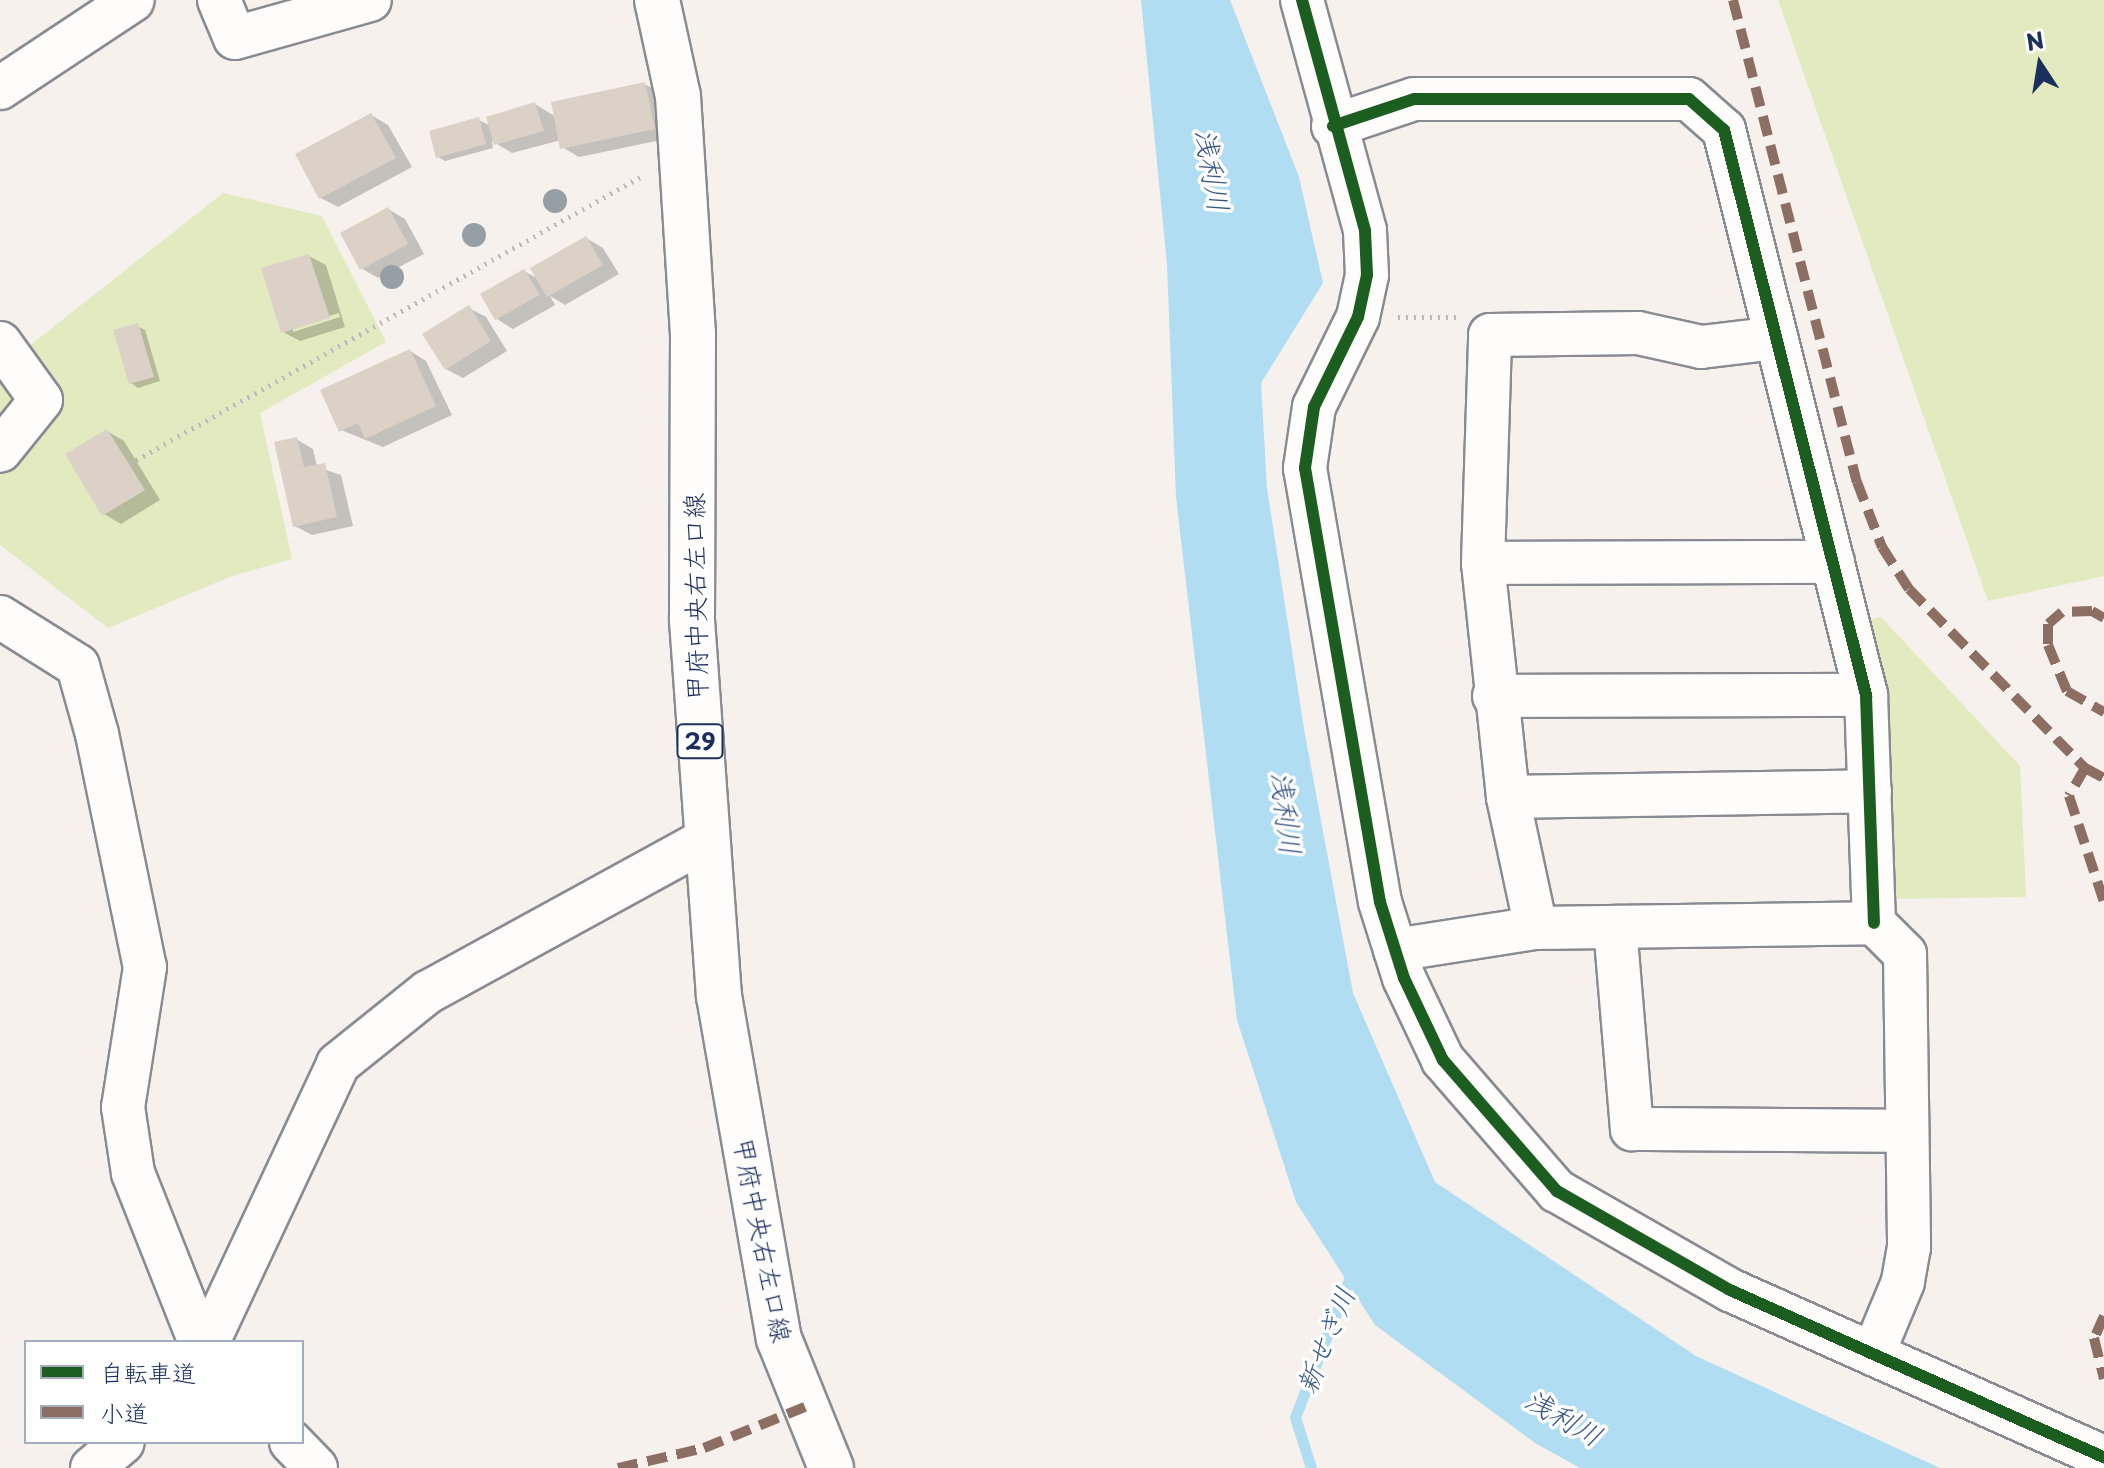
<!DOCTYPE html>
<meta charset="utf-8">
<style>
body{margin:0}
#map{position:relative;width:2104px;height:1468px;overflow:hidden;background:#f6f1ec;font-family:"Playpen Sans","Klee One",sans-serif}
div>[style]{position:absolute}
.green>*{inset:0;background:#e3eabf}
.water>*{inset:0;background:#b1ddf2}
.shadow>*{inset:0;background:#0003}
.stream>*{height:11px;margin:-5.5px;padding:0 5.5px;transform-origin:5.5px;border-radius:5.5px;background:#b1ddf2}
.building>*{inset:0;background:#dbd1c7}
.path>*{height:5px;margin-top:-2.5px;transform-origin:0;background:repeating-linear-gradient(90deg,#b8babe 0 2px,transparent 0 8px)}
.roads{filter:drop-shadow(2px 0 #8a8b92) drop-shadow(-2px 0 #8a8b92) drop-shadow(0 2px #8a8b92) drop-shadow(0 -2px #8a8b92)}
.minor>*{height:42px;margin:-21px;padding:0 21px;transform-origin:21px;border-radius:21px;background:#fefdfc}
.major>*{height:44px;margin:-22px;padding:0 22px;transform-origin:22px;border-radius:22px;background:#fefdfc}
.quiet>*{height:10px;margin-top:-5px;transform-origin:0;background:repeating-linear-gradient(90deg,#8d6e63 0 20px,transparent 0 30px)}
.cycleway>*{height:12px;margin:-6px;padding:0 6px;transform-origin:6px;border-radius:6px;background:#1b5e20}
.trees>*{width:24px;height:24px;margin:-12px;border-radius:50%;background:#979fa6}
span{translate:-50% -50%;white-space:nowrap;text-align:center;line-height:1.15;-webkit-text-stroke:7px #fff;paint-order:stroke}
.shield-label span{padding:2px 6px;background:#fff;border:2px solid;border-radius:6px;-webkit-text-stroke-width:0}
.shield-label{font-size:24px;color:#1b2f5e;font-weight:700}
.street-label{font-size:26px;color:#1b2f5e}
.water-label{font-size:28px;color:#395884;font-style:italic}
.legend{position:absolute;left:24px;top:1340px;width:280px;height:104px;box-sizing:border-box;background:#fff;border:2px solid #a4acbf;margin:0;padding:10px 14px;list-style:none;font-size:24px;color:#1b2f5e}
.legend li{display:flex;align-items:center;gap:16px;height:40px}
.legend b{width:40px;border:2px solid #a4acbf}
.north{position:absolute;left:2000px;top:24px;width:80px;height:80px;-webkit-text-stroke:6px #fff;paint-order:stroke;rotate:348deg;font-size:22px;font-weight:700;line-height:32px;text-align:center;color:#1b2f5e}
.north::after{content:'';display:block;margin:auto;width:28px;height:36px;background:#1b2f5e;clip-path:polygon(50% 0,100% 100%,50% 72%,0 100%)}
</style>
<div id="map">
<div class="green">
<div style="clip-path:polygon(1778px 0,2104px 0,2104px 576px,1988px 601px)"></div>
<div style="clip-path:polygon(223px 193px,322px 216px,386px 342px,260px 413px,292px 559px,232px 576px,108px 628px,0 545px,0 369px)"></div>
<div style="clip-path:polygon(1881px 617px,2020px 766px,2026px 897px,1886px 899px,1865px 621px)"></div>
</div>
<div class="water">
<div style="clip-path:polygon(1141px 0,1230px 0,1299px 177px,1323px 283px,1261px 383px,1267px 488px,1304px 729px,1353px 993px,1435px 1182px,1696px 1356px,1940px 1468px,1580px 1468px,1535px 1443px,1375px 1325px,1296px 1202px,1237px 1020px,1176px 497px,1167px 264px)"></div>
</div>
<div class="shadow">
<div style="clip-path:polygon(645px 84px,662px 94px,671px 138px,579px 157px,562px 147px,561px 140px,512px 153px,492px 141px,493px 148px,445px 161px,438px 157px,479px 120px,491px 126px,535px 104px,556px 117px)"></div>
<div style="clip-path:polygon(371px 115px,388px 125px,412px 167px,338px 207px,321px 198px)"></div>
<div style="clip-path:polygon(388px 209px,405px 219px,424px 254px,378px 278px,361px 268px)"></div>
<div style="clip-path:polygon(586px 238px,603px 248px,619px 274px,565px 305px,550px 296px,555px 305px,513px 329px,497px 319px,524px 271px,540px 280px)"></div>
<div style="clip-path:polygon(evenodd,309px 256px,326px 265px,345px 327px,300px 341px,283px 332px,309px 256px,339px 313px,340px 317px,293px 332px,293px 327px,339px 313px)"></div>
<div style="clip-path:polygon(469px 308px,486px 317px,507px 351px,463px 378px,446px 369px)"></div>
<div style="clip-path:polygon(137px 326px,145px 330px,160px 381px,138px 388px,131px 383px)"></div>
<div style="clip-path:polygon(410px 351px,426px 361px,452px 415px,383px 447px,341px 430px)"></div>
<div style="clip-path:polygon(107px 431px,124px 441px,160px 500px,121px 524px,104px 514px)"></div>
<div style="clip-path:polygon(296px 439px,313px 449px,317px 467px,341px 475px,353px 526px,312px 535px,295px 526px)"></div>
</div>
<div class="stream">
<div style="left:1311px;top:1468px;width:53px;rotate:-107.4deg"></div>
<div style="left:1295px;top:1417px;width:158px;rotate:-68.5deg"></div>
</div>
<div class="building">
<div style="clip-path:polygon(645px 82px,655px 129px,560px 149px,551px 102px)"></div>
<div style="clip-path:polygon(535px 102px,544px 131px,494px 145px,486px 117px)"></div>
<div style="clip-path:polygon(371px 113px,396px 158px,319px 199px,295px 154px)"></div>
<div style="clip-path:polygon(479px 117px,486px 144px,436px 158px,429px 131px)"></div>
<div style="clip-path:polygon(388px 207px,408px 244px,360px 270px,340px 233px)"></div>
<div style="clip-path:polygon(586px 236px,603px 265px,547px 297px,530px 268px)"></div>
<div style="clip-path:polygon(309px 254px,330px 318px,281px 333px,261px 268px)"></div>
<div style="clip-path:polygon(524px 269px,540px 295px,495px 320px,480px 294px)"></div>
<div style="clip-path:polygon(469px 305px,491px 341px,445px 370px,422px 334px)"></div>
<div style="clip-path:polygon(138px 323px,154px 377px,129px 384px,113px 330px)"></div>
<div style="clip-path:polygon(410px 349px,436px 406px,365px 439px,358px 423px,339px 432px,320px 390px)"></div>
<div style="clip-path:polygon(107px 429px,145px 490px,102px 516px,65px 454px)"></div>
<div style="clip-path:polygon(297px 437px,304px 467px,325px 463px,337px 517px,293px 527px,274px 442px)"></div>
</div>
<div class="path">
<div style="left:1398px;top:317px;width:58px"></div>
<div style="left:129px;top:464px;width:588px;rotate:-29.31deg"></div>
</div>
<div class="roads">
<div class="minor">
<div style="left:219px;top:0;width:41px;rotate:67.2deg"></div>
<div style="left:235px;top:38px;width:140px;rotate:-15.7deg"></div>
<div style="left:1302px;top:0;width:239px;rotate:74.7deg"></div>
<div style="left:1365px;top:231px;width:44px;rotate:87.4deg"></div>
<div style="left:1367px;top:275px;width:43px;rotate:102.1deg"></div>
<div style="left:1358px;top:317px;width:100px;rotate:116.1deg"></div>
<div style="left:1314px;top:407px;width:62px;rotate:98.4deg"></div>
<div style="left:1305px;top:468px;width:440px;rotate:80.2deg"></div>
<div style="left:1380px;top:902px;width:80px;rotate:72.5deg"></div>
<div style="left:1404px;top:978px;width:91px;rotate:64.6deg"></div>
<div style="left:1443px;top:1060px;width:174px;rotate:49deg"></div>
<div style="left:1557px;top:1191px;width:199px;rotate:29.8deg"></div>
<div style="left:1730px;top:1290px;width:410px;rotate:24.1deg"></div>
<div style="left:0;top:88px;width:159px;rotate:-33.5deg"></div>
<div style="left:1333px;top:126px;width:85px;rotate:-18.4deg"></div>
<div style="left:1414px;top:99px;width:275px"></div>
<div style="left:1689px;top:99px;width:47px;rotate:41.5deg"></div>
<div style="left:1724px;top:130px;width:583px;rotate:75.89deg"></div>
<div style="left:1866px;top:695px;width:228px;rotate:88deg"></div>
<div style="left:0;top:343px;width:70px;rotate:54.3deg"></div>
<div style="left:41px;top:400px;width:65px;rotate:128.8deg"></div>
<div style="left:1483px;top:563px;width:350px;rotate:-0.2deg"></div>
<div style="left:0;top:617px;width:92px;rotate:32.1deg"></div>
<div style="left:78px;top:666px;width:71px;rotate:74.4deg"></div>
<div style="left:97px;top:734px;width:238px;rotate:78.4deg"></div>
<div style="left:145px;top:967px;width:142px;rotate:98.9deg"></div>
<div style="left:123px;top:1107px;width:67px;rotate:81.4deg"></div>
<div style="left:133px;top:1173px;width:182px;rotate:68.4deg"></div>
<div style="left:1494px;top:696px;width:372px;rotate:-0.2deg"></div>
<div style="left:1508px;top:797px;width:362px;rotate:-0.9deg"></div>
<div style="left:1615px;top:927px;width:203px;rotate:85.2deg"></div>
<div style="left:1632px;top:1129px;width:275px;rotate:0.4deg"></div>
<div style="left:1536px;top:928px;width:134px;rotate:-102.1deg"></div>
<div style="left:1508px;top:797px;width:235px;rotate:-96.1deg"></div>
<div style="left:1483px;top:563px;width:228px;rotate:-88.2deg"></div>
<div style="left:1490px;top:335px;width:148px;rotate:-0.8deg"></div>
<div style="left:1638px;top:333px;width:65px;rotate:12.5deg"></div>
<div style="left:1701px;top:347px;width:76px;rotate:-6.8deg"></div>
<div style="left:1395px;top:950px;width:143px;rotate:-8.9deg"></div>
<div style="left:1536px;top:928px;width:338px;rotate:-0.8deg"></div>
<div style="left:1874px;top:923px;width:44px;rotate:45deg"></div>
<div style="left:1905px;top:954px;width:293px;rotate:89.2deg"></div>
<div style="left:1909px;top:1247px;width:36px;rotate:100deg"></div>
<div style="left:1903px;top:1282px;width:78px;rotate:112.6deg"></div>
<div style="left:208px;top:1342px;width:307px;rotate:-64.9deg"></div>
<div style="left:338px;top:1064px;width:115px;rotate:-38.7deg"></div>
<div style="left:428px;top:992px;width:317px;rotate:-28.7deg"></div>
<div style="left:291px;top:1442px;width:36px;rotate:46deg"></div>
<div style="left:92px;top:1468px;width:40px;rotate:-40deg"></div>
</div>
<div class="major">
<div style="left:657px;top:0;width:98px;rotate:77.7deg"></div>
<div style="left:678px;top:96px;width:238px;rotate:86.4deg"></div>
<div style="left:693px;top:334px;width:286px;rotate:90.2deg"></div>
<div style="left:692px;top:620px;width:377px;rotate:85.9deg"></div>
<div style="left:719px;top:996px;width:348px;rotate:80.1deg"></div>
<div style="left:779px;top:1339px;width:139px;rotate:68deg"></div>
</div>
</div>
<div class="quiet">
<div style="left:1733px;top:0;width:498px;rotate:75.6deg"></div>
<div style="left:1857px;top:482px;width:70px;rotate:69deg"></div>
<div style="left:1882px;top:547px;width:50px;rotate:57.3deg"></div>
<div style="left:1909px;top:589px;width:251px;rotate:45.5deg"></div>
<div style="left:2085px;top:768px;width:21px;rotate:28deg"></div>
<div style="left:2104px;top:618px;width:14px;rotate:-150deg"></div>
<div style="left:2092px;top:611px;width:30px;rotate:178deg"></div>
<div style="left:2062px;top:612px;width:18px;rotate:139deg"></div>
<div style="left:2048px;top:624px;width:21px;rotate:90deg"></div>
<div style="left:2048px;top:645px;width:50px;rotate:67.6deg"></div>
<div style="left:2067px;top:691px;width:43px;rotate:29.6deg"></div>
<div style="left:2085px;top:768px;width:32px;rotate:120deg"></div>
<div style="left:2069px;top:796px;width:112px;rotate:71.7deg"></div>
<div style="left:2104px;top:1316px;width:24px;rotate:114deg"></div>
<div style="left:2094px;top:1338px;width:42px;rotate:76.3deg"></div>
<div style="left:618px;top:1468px;width:88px;rotate:-13.1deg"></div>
<div style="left:704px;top:1448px;width:109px;rotate:-22.1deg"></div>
</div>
<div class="cycleway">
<div style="left:1302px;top:0;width:239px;rotate:74.7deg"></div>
<div style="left:1365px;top:231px;width:44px;rotate:87.4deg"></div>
<div style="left:1367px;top:275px;width:43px;rotate:102.1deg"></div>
<div style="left:1358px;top:317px;width:100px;rotate:116.1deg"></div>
<div style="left:1314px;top:407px;width:62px;rotate:98.4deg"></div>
<div style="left:1305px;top:468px;width:440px;rotate:80.2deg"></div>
<div style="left:1380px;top:902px;width:80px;rotate:72.5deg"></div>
<div style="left:1404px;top:978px;width:91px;rotate:64.6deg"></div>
<div style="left:1443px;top:1060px;width:174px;rotate:49deg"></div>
<div style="left:1557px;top:1191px;width:199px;rotate:29.8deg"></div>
<div style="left:1730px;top:1290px;width:410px;rotate:24.1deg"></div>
<div style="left:1333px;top:126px;width:85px;rotate:-18.4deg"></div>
<div style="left:1414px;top:99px;width:275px"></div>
<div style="left:1689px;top:99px;width:47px;rotate:41.5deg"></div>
<div style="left:1724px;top:130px;width:583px;rotate:75.89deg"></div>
<div style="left:1866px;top:695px;width:228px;rotate:88deg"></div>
</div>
<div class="trees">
<div style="left:555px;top:201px"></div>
<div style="left:474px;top:235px"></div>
<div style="left:392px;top:277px"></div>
</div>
<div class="shield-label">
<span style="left:700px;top:741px">29</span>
</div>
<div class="street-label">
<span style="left:695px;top:597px;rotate:-91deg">甲府中央右左口線</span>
<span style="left:763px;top:1240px;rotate:79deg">甲府中央右左口線</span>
</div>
<div class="water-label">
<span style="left:1213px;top:170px;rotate:80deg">浅利川</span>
<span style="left:1287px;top:813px;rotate:83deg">浅利川</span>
<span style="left:1325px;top:1340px;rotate:-68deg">新せぎ川</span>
<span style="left:1564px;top:1417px;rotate:30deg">浅利川</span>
</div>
<ul class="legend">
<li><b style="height:10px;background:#1b5e20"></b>自転車道</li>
<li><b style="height:10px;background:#8d6e63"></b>小道</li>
</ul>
<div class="north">N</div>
</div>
